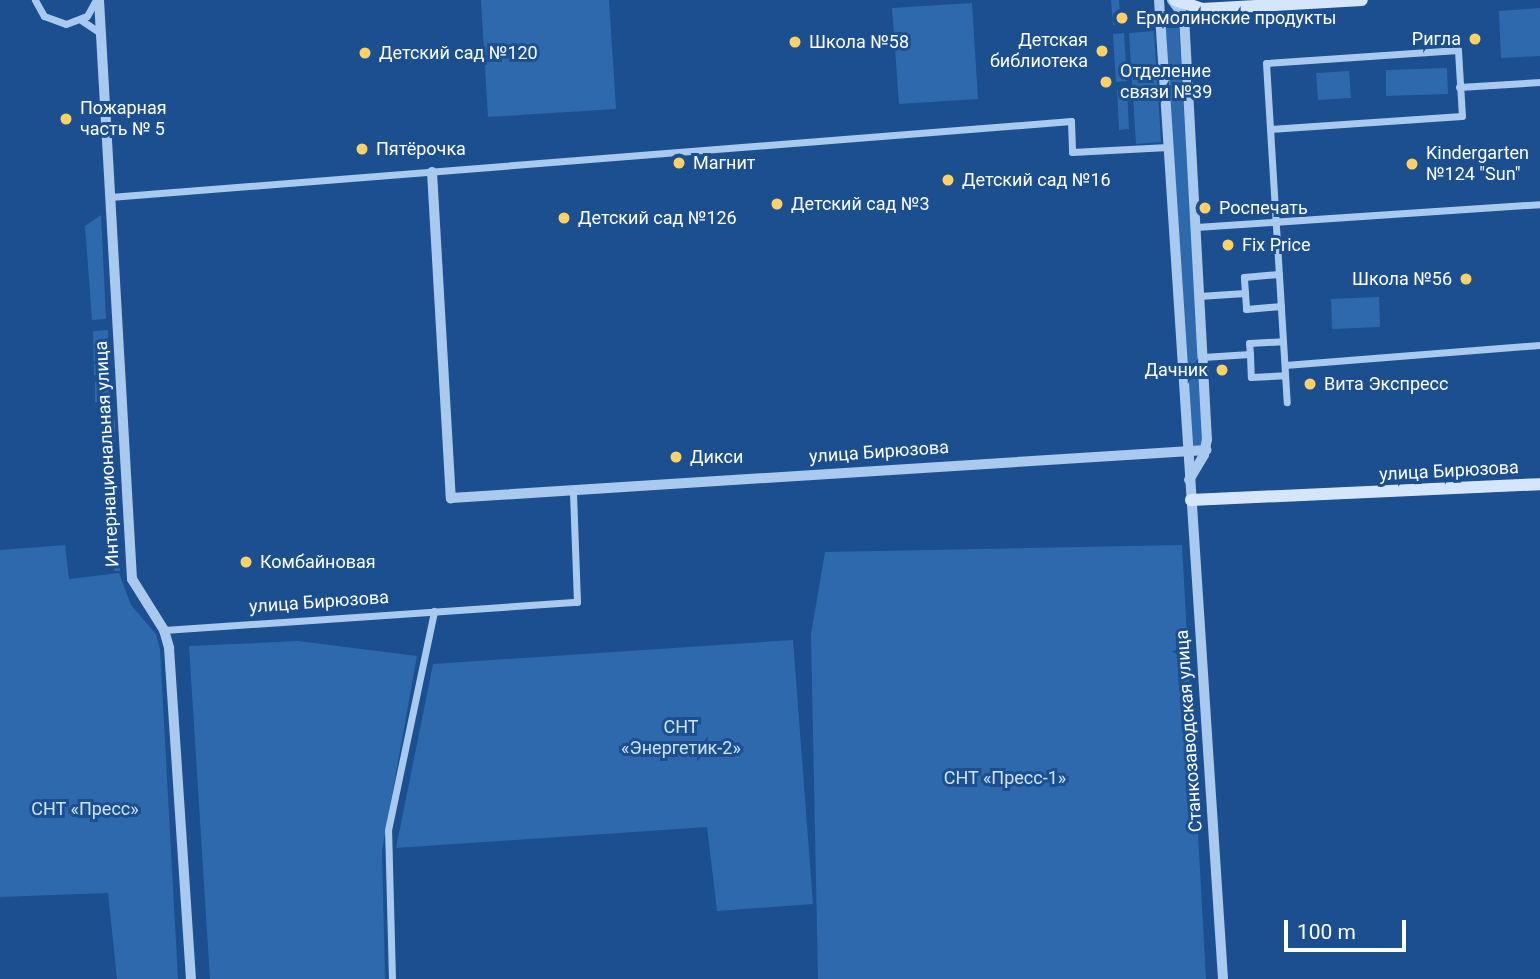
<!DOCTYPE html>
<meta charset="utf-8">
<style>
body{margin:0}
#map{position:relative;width:1540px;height:979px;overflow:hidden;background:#1b4f8f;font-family:Roboto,sans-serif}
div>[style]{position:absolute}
.green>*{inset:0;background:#2e69ad}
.minor>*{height:7px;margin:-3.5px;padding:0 3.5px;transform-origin:3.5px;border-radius:3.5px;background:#a9c9ee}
.tertiary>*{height:10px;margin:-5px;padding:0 5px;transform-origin:5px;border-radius:5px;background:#a9c9ee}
.secondary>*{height:12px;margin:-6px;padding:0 6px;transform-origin:6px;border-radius:6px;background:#d6e6fa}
.dots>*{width:19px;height:19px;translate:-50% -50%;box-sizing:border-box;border:4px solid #1b4f8f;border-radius:50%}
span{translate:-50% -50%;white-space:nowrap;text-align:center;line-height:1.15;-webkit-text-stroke:6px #1b4f8f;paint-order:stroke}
.poi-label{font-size:18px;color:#fff}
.left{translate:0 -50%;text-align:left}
.right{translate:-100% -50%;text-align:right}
.street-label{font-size:18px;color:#fff}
.park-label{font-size:18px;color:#cfe3fa}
.scale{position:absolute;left:1284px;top:920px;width:122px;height:32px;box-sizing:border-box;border:4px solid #fff;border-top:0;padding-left:9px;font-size:21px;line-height:24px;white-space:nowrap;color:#fff;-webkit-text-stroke:5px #1b4f8f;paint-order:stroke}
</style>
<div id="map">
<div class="green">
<div style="clip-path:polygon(481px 0,609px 0,616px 109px,488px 117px)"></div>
<div style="clip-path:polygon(1111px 0,1119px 0,1121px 25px,1113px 25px)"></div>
<div style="clip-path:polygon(972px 3px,978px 99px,899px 104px,892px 8px)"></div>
<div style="clip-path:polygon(1540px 8px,1540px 56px,1501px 58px,1499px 11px)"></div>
<div style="clip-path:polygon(1164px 28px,1179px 28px,1204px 448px,1191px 449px)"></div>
<div style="clip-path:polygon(1154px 31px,1161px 142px,1136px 144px,1129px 33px)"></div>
<div style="clip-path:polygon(1124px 33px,1127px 81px,1116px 82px,1113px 34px)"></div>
<div style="clip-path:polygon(1447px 68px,1448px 94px,1386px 96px,1386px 70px)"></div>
<div style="clip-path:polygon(1349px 71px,1351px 98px,1318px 100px,1316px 73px)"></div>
<div style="clip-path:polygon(1127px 89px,1129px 129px,1119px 130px,1117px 90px)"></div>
<div style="clip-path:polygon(101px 215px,106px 319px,92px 320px,85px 226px)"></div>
<div style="clip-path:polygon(1379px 297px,1380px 327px,1332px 329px,1331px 299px)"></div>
<div style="clip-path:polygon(108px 330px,109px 375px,94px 375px,93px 331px)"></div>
<div style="clip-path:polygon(110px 380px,111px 401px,95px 402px,95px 382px)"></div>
<div style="clip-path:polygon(109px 416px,115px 421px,115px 460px,109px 466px,105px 417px)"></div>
<div style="clip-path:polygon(111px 480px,116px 482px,116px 518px,111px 515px)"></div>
<div style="clip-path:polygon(116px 538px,120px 541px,120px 571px,114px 571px)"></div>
<div style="clip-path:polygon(65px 545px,69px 579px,119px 573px,131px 605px,156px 634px,160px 649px,178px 979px,117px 979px,108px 893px,0 897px,0 550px)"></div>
<div style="clip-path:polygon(1182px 545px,1206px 979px,818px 979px,811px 634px,825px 552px)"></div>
<div style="clip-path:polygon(793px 640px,813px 904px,717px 911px,707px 827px,396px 848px,433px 664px)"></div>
<div style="clip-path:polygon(298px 641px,417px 656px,382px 851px,385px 979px,210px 979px,189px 646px)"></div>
</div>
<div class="minor">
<div style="left:35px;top:0;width:18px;rotate:61deg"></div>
<div style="left:44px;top:16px;width:23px;rotate:20deg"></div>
<div style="left:66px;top:24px;width:22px;rotate:-21deg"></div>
<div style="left:87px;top:16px;width:18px;rotate:-61deg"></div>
<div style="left:81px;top:20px;width:23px;rotate:34deg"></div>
<div style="left:1459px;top:87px;width:81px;rotate:-3.5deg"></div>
<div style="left:1270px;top:129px;width:192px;rotate:-3.9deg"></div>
<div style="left:1462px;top:116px;width:66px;rotate:-93.5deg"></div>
<div style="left:1458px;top:50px;width:192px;rotate:176.1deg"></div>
<div style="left:1266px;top:63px;width:340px;rotate:86.5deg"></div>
<div style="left:110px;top:197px;width:964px;rotate:-4.52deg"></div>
<div style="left:1071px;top:121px;width:31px;rotate:88deg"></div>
<div style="left:1072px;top:152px;width:96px;rotate:-3deg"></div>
<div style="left:1196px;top:227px;width:345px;rotate:-3.8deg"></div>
<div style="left:1245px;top:293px;width:16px;rotate:-94deg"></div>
<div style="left:1244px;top:277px;width:35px;rotate:-5deg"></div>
<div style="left:1199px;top:296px;width:46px;rotate:-3.7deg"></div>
<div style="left:1245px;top:293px;width:16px;rotate:86deg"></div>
<div style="left:1246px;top:309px;width:35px;rotate:-5deg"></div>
<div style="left:1250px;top:354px;width:11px;rotate:-95deg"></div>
<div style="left:1249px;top:343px;width:34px;rotate:-3deg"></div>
<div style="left:1203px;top:357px;width:47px;rotate:-3.7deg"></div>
<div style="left:1250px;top:354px;width:23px;rotate:88deg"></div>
<div style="left:1251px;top:377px;width:34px;rotate:-3deg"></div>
<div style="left:1285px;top:365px;width:256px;rotate:-4.5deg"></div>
<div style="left:164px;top:630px;width:414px;rotate:-3.9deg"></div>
<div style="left:577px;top:602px;width:110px;rotate:-92.1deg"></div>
<div style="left:392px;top:979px;width:149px;rotate:-91.5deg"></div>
<div style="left:388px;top:830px;width:224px;rotate:-78.1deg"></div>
</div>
<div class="tertiary">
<div style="left:99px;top:0;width:580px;rotate:86.74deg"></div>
<div style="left:132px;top:579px;width:60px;rotate:57.9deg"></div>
<div style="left:164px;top:630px;width:19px;rotate:74deg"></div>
<div style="left:169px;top:648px;width:332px;rotate:86.2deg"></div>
<div style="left:1159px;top:0;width:981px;rotate:86.26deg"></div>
<div style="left:1172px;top:0;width:20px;rotate:53deg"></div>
<div style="left:1184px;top:16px;width:424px;rotate:86.9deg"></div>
<div style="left:1207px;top:439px;width:16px;rotate:101deg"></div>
<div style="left:1204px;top:455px;width:29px;rotate:121deg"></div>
<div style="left:432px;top:172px;width:327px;rotate:86.7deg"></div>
<div style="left:451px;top:498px;width:757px;rotate:-3.64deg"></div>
</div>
<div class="secondary">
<div style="left:1175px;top:0;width:28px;rotate:18deg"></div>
<div style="left:1202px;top:9px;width:160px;rotate:-3.2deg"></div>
<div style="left:1191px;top:500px;width:349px;rotate:-2.6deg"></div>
</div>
<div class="dots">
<div style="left:1122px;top:18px;background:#ffd166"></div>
<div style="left:1475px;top:39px;background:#ffd166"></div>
<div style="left:795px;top:42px;background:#ffd166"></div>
<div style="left:1102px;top:51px;background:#ffd166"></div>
<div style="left:365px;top:53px;background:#ffd166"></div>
<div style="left:1106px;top:82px;background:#ffd166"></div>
<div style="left:66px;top:119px;background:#ffd166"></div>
<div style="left:362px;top:149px;background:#ffd166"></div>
<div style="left:679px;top:163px;background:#ffd166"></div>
<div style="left:1412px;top:164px;background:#ffd166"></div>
<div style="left:948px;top:180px;background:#ffd166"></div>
<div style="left:777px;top:204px;background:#ffd166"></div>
<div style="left:1205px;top:208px;background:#ffd166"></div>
<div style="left:564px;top:218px;background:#ffd166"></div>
<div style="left:1228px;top:245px;background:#ffd166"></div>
<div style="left:1466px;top:279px;background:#ffd166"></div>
<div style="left:1222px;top:370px;background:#ffd166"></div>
<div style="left:1310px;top:384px;background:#ffd166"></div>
<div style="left:676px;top:457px;background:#ffd166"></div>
<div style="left:246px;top:562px;background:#ffd166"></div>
</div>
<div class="poi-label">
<span class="left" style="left:1136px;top:18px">Ермолинские продукты</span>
<span class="right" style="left:1461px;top:39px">Ригла</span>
<span class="right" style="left:1088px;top:51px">Детская<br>библиотека</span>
<span class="left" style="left:809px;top:42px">Школа №58</span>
<span class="left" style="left:379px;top:53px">Детский сад №120</span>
<span class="left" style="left:1120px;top:82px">Отделение<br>связи №39</span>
<span class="left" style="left:80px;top:119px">Пожарная<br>часть № 5</span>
<span class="left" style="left:376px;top:149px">Пятёрочка</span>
<span class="left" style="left:1426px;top:164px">Kindergarten<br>№124 "Sun"</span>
<span class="left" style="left:693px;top:163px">Магнит</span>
<span class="left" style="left:962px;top:180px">Детский сад №16</span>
<span class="left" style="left:791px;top:204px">Детский сад №3</span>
<span class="left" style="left:1219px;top:208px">Роспечать</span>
<span class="left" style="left:578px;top:218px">Детский сад №126</span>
<span class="left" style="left:1242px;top:245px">Fix Price</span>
<span class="right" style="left:1452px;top:279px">Школа №56</span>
<span class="right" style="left:1208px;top:370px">Дачник</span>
<span class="left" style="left:1324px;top:384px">Вита Экспресс</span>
<span class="left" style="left:690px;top:457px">Дикси</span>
<span class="left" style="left:260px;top:562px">Комбайновая</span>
</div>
<div class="street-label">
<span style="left:879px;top:452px;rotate:-4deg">улица Бирюзова</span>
<span style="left:107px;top:454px;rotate:-93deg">Интернациональная улица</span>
<span style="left:1449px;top:471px;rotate:-3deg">улица Бирюзова</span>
<span style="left:319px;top:602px;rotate:-4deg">улица Бирюзова</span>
<span style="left:1189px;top:731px;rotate:-94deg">Станкозаводская улица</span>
</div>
<div class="park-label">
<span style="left:681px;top:738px">СНТ<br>«Энергетик-2»</span>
<span style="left:1005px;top:778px">СНТ «Пресс-1»</span>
<span style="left:85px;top:809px">СНТ «Пресс»</span>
</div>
<div class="scale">100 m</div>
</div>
